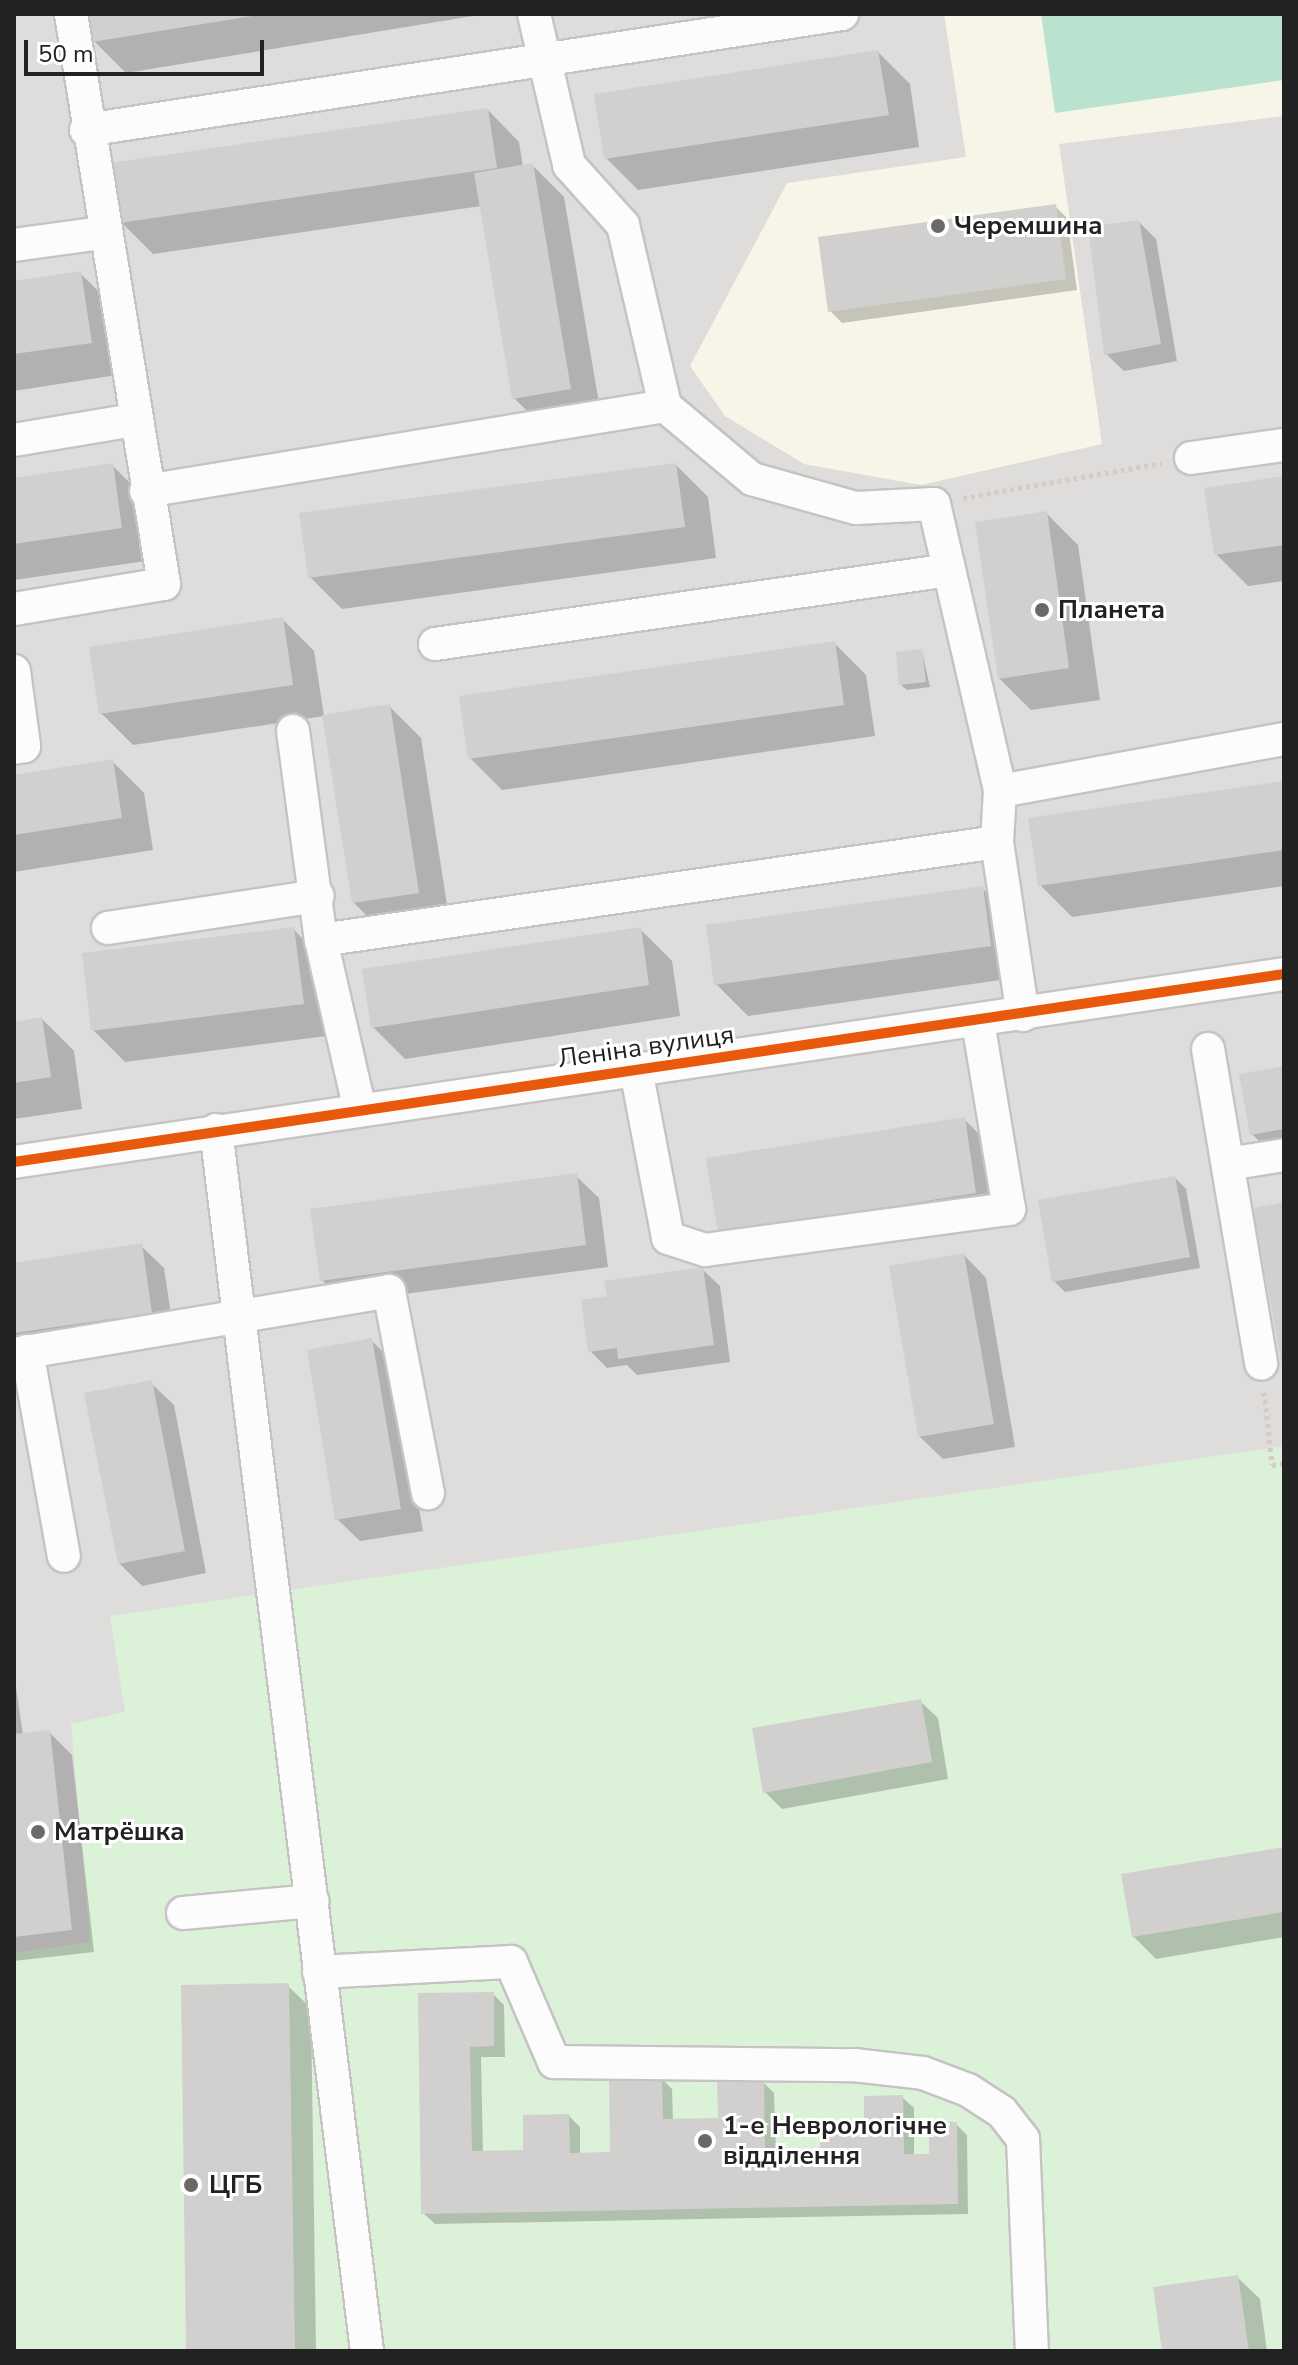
<!DOCTYPE html>
<meta charset="utf-8">
<style>
body{margin:0}
#map{position:relative;width:1298px;height:2365px;overflow:hidden;background:#efedeb;font-family:"Nunito Sans",sans-serif}
div>[style]{position:absolute}
.residential>*{inset:0;background:#dfdddc}
.education>*{inset:0;background:#f7f5e8}
.park>*{inset:0;background:#dbf2d9}
.pitch>*{inset:0;background:#b9e3ce}
.shadow>*{inset:0;background:#0003}
.building>*{inset:0;background:#d2d0ce}
.path>*{height:5px;margin-top:-2.5px;transform-origin:0;background:repeating-linear-gradient(90deg,#d7cac9 0 4px,transparent 0 8px)}
.roads{filter:drop-shadow(2px 0 #c5c4c3) drop-shadow(-2px 0 #c5c4c3) drop-shadow(0 2px #c5c4c3) drop-shadow(0 -2px #c5c4c3)}
.minor>*{height:32px;margin:-16px;padding:0 16px;transform-origin:16px;border-radius:16px;background:#fdfcfc}
.cycleway>*{height:10px;margin:-5px;padding:0 5px;transform-origin:5px;border-radius:5px;background:#e8590c}
.dots>*{width:22px;height:22px;translate:-50% -50%;box-sizing:border-box;border:4px solid #fff;border-radius:50%}
span{translate:-50% -50%;white-space:nowrap;text-align:center;line-height:1.15;-webkit-text-stroke:6px #fff;paint-order:stroke}
.poi-label{font-size:26px;color:#222;font-weight:700}
.left{translate:0 -50%;text-align:left}
.street-label{font-size:26px;color:#222}
.frame{position:absolute;inset:0;border:16px solid #222;pointer-events:none}
.scale{position:absolute;left:24px;top:40px;width:240px;height:36px;box-sizing:border-box;border:4px solid #222;border-top:0;padding-left:10px;font-size:24px;line-height:28px;white-space:nowrap;color:#222;-webkit-text-stroke:6px #fff;paint-order:stroke}
</style>
<div id="map">
<div class="residential">
<div style="clip-path:polygon(14px 14px,1284px 14px,1284px 2351px,14px 2351px)"></div>
</div>
<div class="education">
<div style="clip-path:polygon(944px 14px,1284px 14px,1284px 116px,1059px 144px,1102px 444px,921px 485px,804px 464px,725px 416px,690px 366px,787px 183px,966px 157px)"></div>
</div>
<div class="park">
<div style="clip-path:polygon(1284px 1446px,1284px 2351px,14px 2351px,14px 1953px,90px 1942px,71px 1724px,125px 1712px,110px 1616px)"></div>
</div>
<div class="pitch">
<div style="clip-path:polygon(1041px 14px,1284px 14px,1284px 80px,1055px 113px)"></div>
</div>
<div class="shadow">
<div style="clip-path:polygon(90px 14px,485px 14px,126px 73px,94px 41px)"></div>
<div style="clip-path:polygon(878px 52px,910px 84px,919px 147px,638px 190px,606px 158px)"></div>
<div style="clip-path:polygon(488px 110px,519px 142px,523px 167px,532px 165px,564px 197px,602px 421px,546px 430px,514px 398px,481px 206px,153px 254px,121px 222px)"></div>
<div style="clip-path:polygon(1055px 206px,1067px 218px,1077px 290px,842px 323px,830px 311px)"></div>
<div style="clip-path:polygon(1139px 222px,1156px 239px,1177px 361px,1124px 371px,1106px 354px)"></div>
<div style="clip-path:polygon(80px 273px,112px 305px,123px 374px,14px 391px,14px 283px)"></div>
<div style="clip-path:polygon(112px 465px,144px 497px,153px 560px,14px 580px,14px 480px)"></div>
<div style="clip-path:polygon(676px 465px,708px 497px,716px 558px,342px 609px,310px 577px)"></div>
<div style="clip-path:polygon(1284px 478px,1284px 581px,1248px 586px,1216px 554px)"></div>
<div style="clip-path:polygon(1046px 513px,1078px 545px,1100px 700px,1031px 710px,999px 678px)"></div>
<div style="clip-path:polygon(282px 619px,314px 651px,324px 716px,389px 706px,421px 738px,450px 924px,385px 934px,353px 902px,324px 716px,133px 745px,101px 713px)"></div>
<div style="clip-path:polygon(834px 643px,866px 675px,875px 736px,502px 790px,470px 758px)"></div>
<div style="clip-path:polygon(922px 651px,930px 687px,907px 690px,901px 685px)"></div>
<div style="clip-path:polygon(112px 761px,144px 793px,153px 850px,14px 872px,14px 777px)"></div>
<div style="clip-path:polygon(1284px 783px,1284px 886px,1072px 917px,1040px 885px)"></div>
<div style="clip-path:polygon(982px 888px,1014px 920px,1022px 977px,748px 1016px,716px 984px)"></div>
<div style="clip-path:polygon(293px 929px,325px 961px,334px 1035px,125px 1062px,93px 1030px)"></div>
<div style="clip-path:polygon(640px 929px,672px 961px,680px 1016px,405px 1059px,373px 1027px)"></div>
<div style="clip-path:polygon(42px 1019px,74px 1051px,82px 1109px,14px 1119px,14px 1024px)"></div>
<div style="clip-path:polygon(1284px 1068px,1284px 1155px,1275px 1157px,1252px 1134px)"></div>
<div style="clip-path:polygon(964px 1119px,987px 1142px,998px 1215px,720px 1233px)"></div>
<div style="clip-path:polygon(576px 1176px,599px 1198px,608px 1267px,344px 1302px,322px 1280px)"></div>
<div style="clip-path:polygon(1175px 1178px,1186px 1189px,1200px 1268px,1065px 1292px,1054px 1281px)"></div>
<div style="clip-path:polygon(141px 1246px,164px 1268px,174px 1335px,14px 1359px,14px 1265px)"></div>
<div style="clip-path:polygon(964px 1255px,986px 1278px,1015px 1447px,943px 1459px,920px 1437px)"></div>
<div style="clip-path:polygon(702px 1269px,720px 1286px,730px 1362px,637px 1375px,627px 1365px,607px 1368px,590px 1351px,609px 1298px)"></div>
<div style="clip-path:polygon(372px 1341px,394px 1363px,423px 1531px,360px 1541px,337px 1519px)"></div>
<div style="clip-path:polygon(151px 1383px,174px 1405px,206px 1573px,142px 1586px,119px 1563px)"></div>
<div style="clip-path:polygon(14px 1673px,23px 1735px,49px 1732px,72px 1755px,94px 1952px,14px 1961px)"></div>
<div style="clip-path:polygon(920px 1701px,938px 1718px,948px 1779px,782px 1809px,765px 1792px)"></div>
<div style="clip-path:polygon(1284px 1849px,1284px 1937px,1156px 1959px,1133px 1936px)"></div>
<div style="clip-path:polygon(288px 1986px,311px 2008px,316px 2351px,188px 2351px)"></div>
<div style="clip-path:polygon(493px 1994px,504px 2005px,505px 2057px,481px 2057px,483px 2153px,526px 2152px,569px 2116px,580px 2127px,580px 2155px,612px 2154px,661px 2078px,672px 2089px,673px 2121px,720px 2120px,763px 2082px,774px 2093px,776px 2153px,822px 2152px,902px 2097px,914px 2108px,914px 2156px,931px 2155px,956px 2124px,967px 2135px,968px 2214px,435px 2224px,423px 2213px,420px 1995px)"></div>
<div style="clip-path:polygon(1237px 2277px,1260px 2299px,1267px 2351px,1164px 2351px)"></div>
</div>
<div class="building">
<div style="clip-path:polygon(88px 14px,252px 14px,252px 16px,92px 42px)"></div>
<div style="clip-path:polygon(878px 50px,889px 115px,604px 159px,594px 94px)"></div>
<div style="clip-path:polygon(488px 108px,497px 168px,119px 223px,110px 163px)"></div>
<div style="clip-path:polygon(533px 163px,571px 389px,512px 399px,474px 173px)"></div>
<div style="clip-path:polygon(1056px 204px,1066px 279px,828px 312px,818px 237px)"></div>
<div style="clip-path:polygon(1139px 220px,1161px 344px,1104px 355px,1088px 227px)"></div>
<div style="clip-path:polygon(81px 271px,92px 343px,14px 354px,14px 281px)"></div>
<div style="clip-path:polygon(113px 463px,122px 528px,14px 544px,14px 478px)"></div>
<div style="clip-path:polygon(676px 463px,685px 527px,308px 578px,299px 513px)"></div>
<div style="clip-path:polygon(1284px 476px,1284px 545px,1214px 555px,1204px 488px)"></div>
<div style="clip-path:polygon(1047px 511px,1069px 668px,998px 679px,975px 522px)"></div>
<div style="clip-path:polygon(283px 617px,293px 685px,99px 714px,89px 647px)"></div>
<div style="clip-path:polygon(835px 641px,844px 705px,468px 759px,459px 696px)"></div>
<div style="clip-path:polygon(922px 649px,926px 682px,899px 685px,896px 652px)"></div>
<div style="clip-path:polygon(390px 704px,419px 893px,352px 903px,322px 715px)"></div>
<div style="clip-path:polygon(113px 759px,122px 818px,14px 835px,14px 775px)"></div>
<div style="clip-path:polygon(1284px 781px,1284px 850px,1038px 886px,1028px 818px)"></div>
<div style="clip-path:polygon(983px 886px,991px 946px,714px 985px,706px 925px)"></div>
<div style="clip-path:polygon(294px 927px,304px 1004px,91px 1031px,82px 953px)"></div>
<div style="clip-path:polygon(641px 927px,649px 985px,371px 1028px,362px 969px)"></div>
<div style="clip-path:polygon(42px 1017px,51px 1077px,14px 1083px,14px 1022px)"></div>
<div style="clip-path:polygon(1284px 1066px,1284px 1129px,1250px 1135px,1239px 1074px)"></div>
<div style="clip-path:polygon(965px 1117px,976px 1193px,718px 1234px,706px 1158px)"></div>
<div style="clip-path:polygon(577px 1173px,586px 1245px,320px 1281px,310px 1209px)"></div>
<div style="clip-path:polygon(1175px 1176px,1190px 1257px,1052px 1282px,1038px 1200px)"></div>
<div style="clip-path:polygon(1284px 1202px,1284px 1366px,1282px 1366px,1253px 1208px)"></div>
<div style="clip-path:polygon(142px 1243px,152px 1313px,14px 1333px,14px 1263px)"></div>
<div style="clip-path:polygon(964px 1253px,994px 1424px,918px 1437px,889px 1266px)"></div>
<div style="clip-path:polygon(703px 1267px,714px 1345px,618px 1359px,617px 1348px,588px 1352px,581px 1300px,607px 1296px,604px 1281px)"></div>
<div style="clip-path:polygon(372px 1338px,401px 1509px,335px 1520px,307px 1350px)"></div>
<div style="clip-path:polygon(152px 1380px,185px 1551px,118px 1564px,84px 1393px)"></div>
<div style="clip-path:polygon(921px 1699px,932px 1762px,763px 1793px,752px 1728px)"></div>
<div style="clip-path:polygon(50px 1730px,72px 1930px,14px 1937px,14px 1734px)"></div>
<div style="clip-path:polygon(1284px 1847px,1284px 1912px,1132px 1937px,1121px 1874px)"></div>
<div style="clip-path:polygon(289px 1983px,295px 2351px,186px 2351px,181px 1985px)"></div>
<div style="clip-path:polygon(494px 1992px,494px 2046px,470px 2047px,472px 2151px,523px 2150px,523px 2115px,569px 2114px,570px 2153px,610px 2152px,609px 2077px,662px 2076px,663px 2119px,718px 2118px,717px 2080px,764px 2080px,765px 2151px,820px 2150px,820px 2125px,864px 2124px,864px 2096px,903px 2095px,904px 2154px,929px 2154px,929px 2122px,957px 2122px,958px 2204px,421px 2214px,418px 1993px)"></div>
<div style="clip-path:polygon(1238px 2275px,1249px 2351px,1162px 2351px,1153px 2287px)"></div>
</div>
<div class="path">
<div style="left:963px;top:498px;width:202px;rotate:-10deg"></div>
<div style="left:1264px;top:1392px;width:73px;rotate:83.7deg"></div>
<div style="left:1272px;top:1465px;width:12px;rotate:-9deg"></div>
</div>
<div class="roads">
<div class="minor">
<div style="left:534px;top:14px;width:155px;rotate:76.9deg"></div>
<div style="left:569px;top:165px;width:81px;rotate:48deg"></div>
<div style="left:623px;top:225px;width:186px;rotate:76.9deg"></div>
<div style="left:665px;top:406px;width:114px;rotate:40deg"></div>
<div style="left:752px;top:479px;width:108px;rotate:15.6deg"></div>
<div style="left:856px;top:508px;width:78px;rotate:-2.9deg"></div>
<div style="left:934px;top:504px;width:294px;rotate:77deg"></div>
<div style="left:1000px;top:791px;width:51px;rotate:93.4deg"></div>
<div style="left:997px;top:842px;width:175px;rotate:81.5deg"></div>
<div style="left:86px;top:130px;width:765px;rotate:-8.72deg"></div>
<div style="left:14px;top:245px;width:89px;rotate:-7.8deg"></div>
<div style="left:14px;top:440px;width:122px;rotate:-9.5deg"></div>
<div style="left:1191px;top:458px;width:94px;rotate:-8deg"></div>
<div style="left:146px;top:491px;width:526px;rotate:-9.3deg"></div>
<div style="left:14px;top:609px;width:152px;rotate:-9.5deg"></div>
<div style="left:164px;top:584px;width:578px;rotate:-99.27deg"></div>
<div style="left:435px;top:644px;width:519px;rotate:-8.19deg"></div>
<div style="left:14px;top:671px;width:76px;rotate:82.4deg"></div>
<div style="left:24px;top:746px;width:10px;rotate:169deg"></div>
<div style="left:293px;top:731px;width:211px;rotate:82.4deg"></div>
<div style="left:321px;top:940px;width:174px;rotate:77.1deg"></div>
<div style="left:1000px;top:791px;width:289px;rotate:-10.4deg"></div>
<div style="left:108px;top:928px;width:212px;rotate:-8.7deg"></div>
<div style="left:321px;top:940px;width:683px;rotate:-8.25deg"></div>
<div style="left:1208px;top:1049px;width:319px;rotate:80.4deg"></div>
<div style="left:636px;top:1070px;width:171px;rotate:79.2deg"></div>
<div style="left:668px;top:1238px;width:39px;rotate:18deg"></div>
<div style="left:705px;top:1250px;width:307px;rotate:-7.7deg"></div>
<div style="left:1009px;top:1209px;width:190px;rotate:-99.4deg"></div>
<div style="left:216px;top:1130px;width:1230px;rotate:82.95deg"></div>
<div style="left:14px;top:1162px;width:1284px;rotate:-8.42deg"></div>
<div style="left:1228px;top:1164px;width:57px;rotate:-9.1deg"></div>
<div style="left:27px;top:1351px;width:208px;rotate:79.8deg"></div>
<div style="left:14px;top:1354px;width:380px;rotate:-9.5deg"></div>
<div style="left:389px;top:1291px;width:206px;rotate:79.1deg"></div>
<div style="left:183px;top:1913px;width:130px;rotate:-5.3deg"></div>
<div style="left:319px;top:1972px;width:192px;rotate:-3deg"></div>
<div style="left:511px;top:1962px;width:109px;rotate:66.7deg"></div>
<div style="left:554px;top:2062px;width:300px;rotate:0.6deg"></div>
<div style="left:854px;top:2065px;width:69px;rotate:6.6deg"></div>
<div style="left:923px;top:2073px;width:48px;rotate:20.7deg"></div>
<div style="left:968px;top:2090px;width:40px;rotate:32.9deg"></div>
<div style="left:1002px;top:2112px;width:34px;rotate:52deg"></div>
<div style="left:1023px;top:2139px;width:212px;rotate:87.6deg"></div>
</div>
</div>
<div class="cycleway">
<div style="left:14px;top:1162px;width:1284px;rotate:-8.42deg"></div>
</div>
<div class="dots">
<div style="left:938px;top:226px;background:#6a6968"></div>
<div style="left:1042px;top:610px;background:#6a6968"></div>
<div style="left:38px;top:1832px;background:#6a6968"></div>
<div style="left:705px;top:2141px;background:#6a6968"></div>
<div style="left:191px;top:2185px;background:#6a6968"></div>
</div>
<div class="poi-label">
<span class="left" style="left:954px;top:226px">Черемшина</span>
<span class="left" style="left:1058px;top:610px">Планета</span>
<span class="left" style="left:54px;top:1832px">Матрёшка</span>
<span class="left" style="left:723px;top:2141px">1-е Неврологічне<br>відділення</span>
<span class="left" style="left:209px;top:2185px">ЦГБ</span>
</div>
<div class="street-label">
<span style="left:646px;top:1047px;rotate:-8deg">Леніна вулиця</span>
</div>
<div class="frame"></div>
<div class="scale">50 m</div>
</div>
